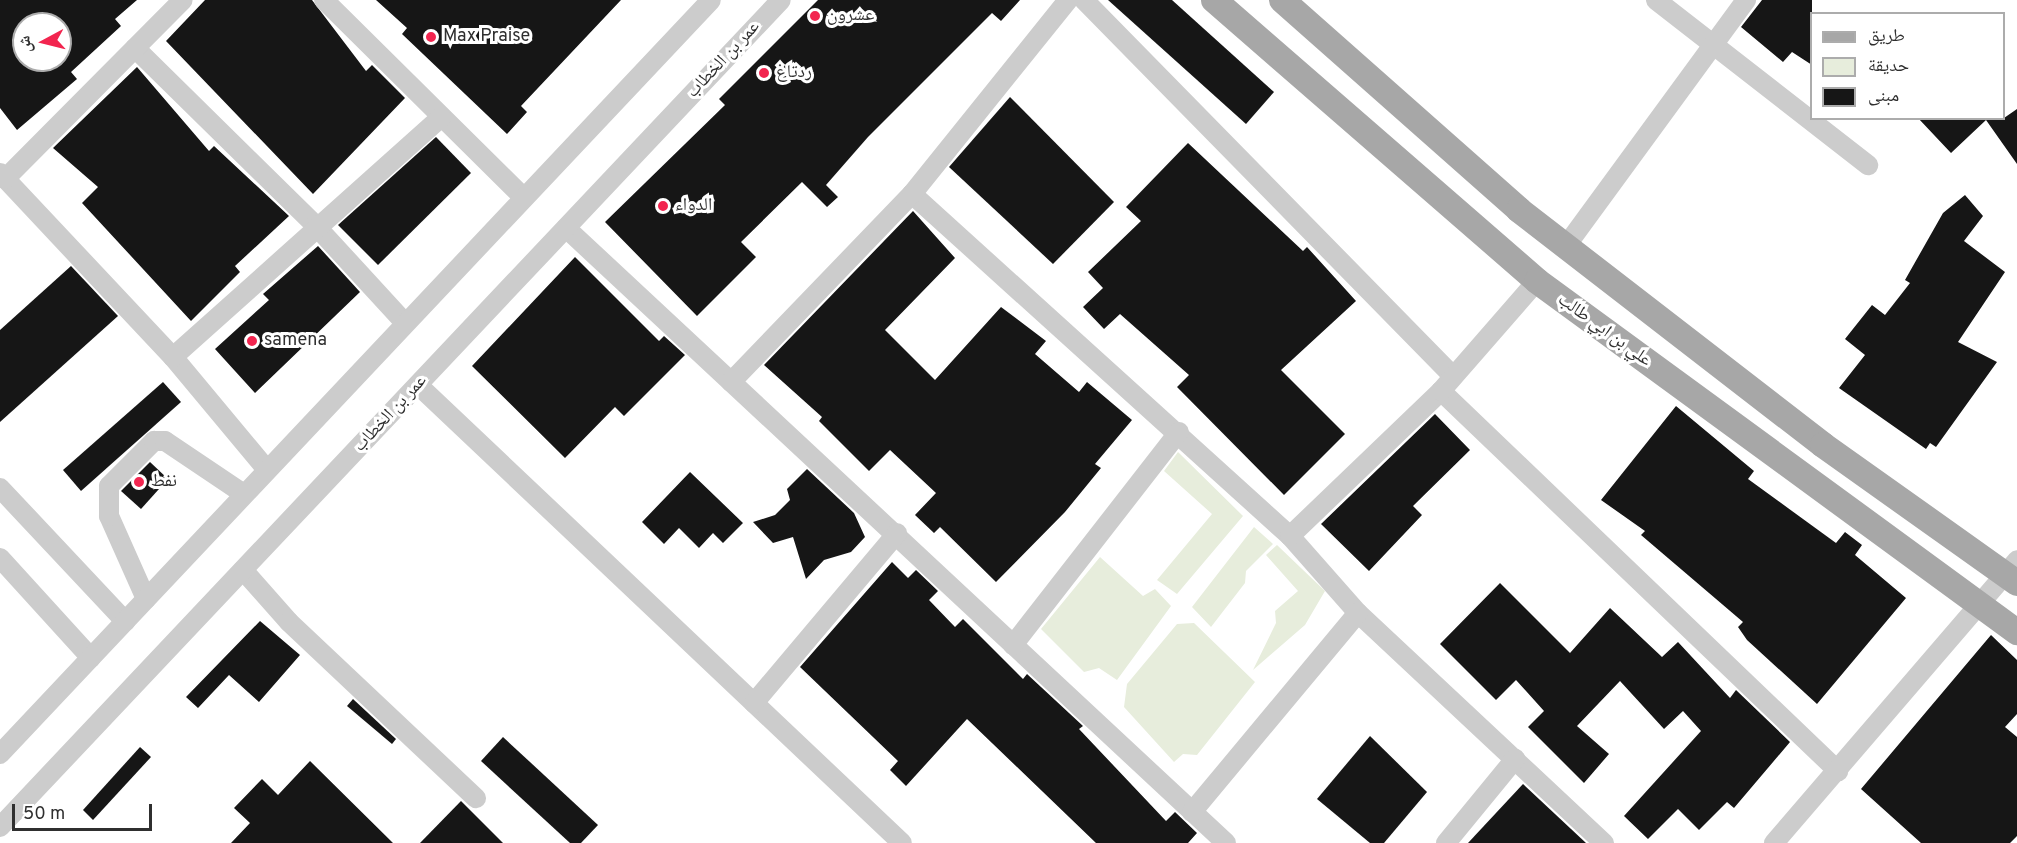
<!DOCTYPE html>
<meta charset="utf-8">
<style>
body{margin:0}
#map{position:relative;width:2017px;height:843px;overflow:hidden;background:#fff;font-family:Overpass,"Noto Naskh Arabic",sans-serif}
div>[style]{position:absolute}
.green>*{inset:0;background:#e7eddc}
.building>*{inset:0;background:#161616}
.minor>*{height:20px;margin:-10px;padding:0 10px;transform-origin:10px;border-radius:10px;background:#ccc}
.major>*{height:26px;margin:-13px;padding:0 13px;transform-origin:13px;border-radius:13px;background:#a7a7a7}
.dots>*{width:16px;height:16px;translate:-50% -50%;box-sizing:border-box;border:3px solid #fff;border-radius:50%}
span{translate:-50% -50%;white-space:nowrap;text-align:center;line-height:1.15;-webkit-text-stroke:6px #fff;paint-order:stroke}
.poi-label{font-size:18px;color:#2f2f2f}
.left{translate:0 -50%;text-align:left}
.street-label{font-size:18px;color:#2f2f2f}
.legend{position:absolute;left:1810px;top:12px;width:195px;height:108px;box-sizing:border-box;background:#fff;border:2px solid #acacac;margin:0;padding:8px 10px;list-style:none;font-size:18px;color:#2f2f2f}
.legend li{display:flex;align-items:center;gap:12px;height:30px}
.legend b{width:30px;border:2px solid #acacac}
.north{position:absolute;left:12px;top:12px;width:60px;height:60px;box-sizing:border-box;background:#fff;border:2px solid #acacac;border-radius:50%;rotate:263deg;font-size:16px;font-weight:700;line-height:24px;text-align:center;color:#2f2f2f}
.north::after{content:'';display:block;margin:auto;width:21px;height:27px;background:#f2254f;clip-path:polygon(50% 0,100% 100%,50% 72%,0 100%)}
.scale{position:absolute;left:12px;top:804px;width:140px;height:27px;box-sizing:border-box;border:3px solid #2f2f2f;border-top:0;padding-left:8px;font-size:18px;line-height:21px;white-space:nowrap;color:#2f2f2f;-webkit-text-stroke:4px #fff;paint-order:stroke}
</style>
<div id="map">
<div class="green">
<div style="clip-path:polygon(1178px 452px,1243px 516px,1177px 594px,1157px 580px,1212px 514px,1164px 471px)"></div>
<div style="clip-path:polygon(1254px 527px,1273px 544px,1246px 571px,1245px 583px,1211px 627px,1192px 607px)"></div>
<div style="clip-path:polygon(1277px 545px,1325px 591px,1305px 625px,1253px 670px,1276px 623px,1275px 611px,1298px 591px,1266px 555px)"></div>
<div style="clip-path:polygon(1100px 557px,1143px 596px,1155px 589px,1171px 606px,1117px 680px,1099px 668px,1084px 672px,1041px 629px)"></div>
<div style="clip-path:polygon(1194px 623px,1255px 682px,1197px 755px,1183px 754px,1174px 762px,1124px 707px,1127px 684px,1177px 624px)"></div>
</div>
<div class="building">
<div style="clip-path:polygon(evenodd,0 0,137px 0,115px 19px,121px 26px,71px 72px,77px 79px,17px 130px,0 108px,0 0,24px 24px,60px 24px,60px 60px,24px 60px,24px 24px)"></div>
<div style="clip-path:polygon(205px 0,312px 0,366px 71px,372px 65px,405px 98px,313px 194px,166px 41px)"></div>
<div style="clip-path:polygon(376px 0,621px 0,521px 106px,527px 112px,507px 134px,402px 34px,407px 28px)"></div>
<div style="clip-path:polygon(818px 0,1020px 0,1001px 21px,992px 13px,868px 137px,826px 185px,838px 197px,827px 207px,802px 182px,741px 242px,756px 257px,697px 316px,605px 222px,725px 105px,719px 99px)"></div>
<div style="clip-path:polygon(1108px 0,1172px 0,1274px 92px,1246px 124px)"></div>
<div style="clip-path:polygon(1762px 0,1812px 0,1812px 65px,1792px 52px,1783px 62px,1741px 27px)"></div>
<div style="clip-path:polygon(137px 67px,209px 151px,214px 146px,289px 216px,235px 266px,240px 272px,191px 321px,82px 203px,98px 187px,53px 148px)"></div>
<div style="clip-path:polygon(1010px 97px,1114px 202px,1053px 264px,949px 167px)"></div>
<div style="clip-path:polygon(2017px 109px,2017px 164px,1986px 120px,1951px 153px,1918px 118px,2004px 118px)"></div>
<div style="clip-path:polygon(436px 137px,471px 173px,378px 265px,338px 225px)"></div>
<div style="clip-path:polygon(1188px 143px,1303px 251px,1307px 247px,1356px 301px,1281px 370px,1345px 434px,1284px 495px,1177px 387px,1189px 375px,1120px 314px,1104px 329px,1083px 307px,1103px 288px,1088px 272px,1141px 221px,1126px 207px)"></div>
<div style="clip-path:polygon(1965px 195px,1983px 216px,1964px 241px,2005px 272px,1958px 342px,1997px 362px,1936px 447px,1930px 443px,1926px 449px,1839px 388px,1865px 355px,1845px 339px,1872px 305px,1885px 315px,1910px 283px,1905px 280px,1943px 213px)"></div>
<div style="clip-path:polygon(913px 211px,955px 258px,885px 330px,935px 380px,1001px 307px,1046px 341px,1035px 354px,1079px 392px,1087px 382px,1132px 420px,1095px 464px,1101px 468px,1065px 512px,996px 582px,940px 527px,934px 533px,915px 515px,936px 493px,890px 450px,869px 471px,819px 421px,822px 417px,764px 365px)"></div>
<div style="clip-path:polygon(318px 246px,360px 292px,255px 393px,215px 349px,269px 300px,263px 294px)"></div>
<div style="clip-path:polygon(575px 257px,659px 341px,664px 336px,685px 355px,624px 416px,615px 407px,565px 458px,472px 366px)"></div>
<div style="clip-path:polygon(71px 266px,118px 316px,0 422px,0 330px)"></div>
<div style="clip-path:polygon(163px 382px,181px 402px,81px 491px,63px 470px)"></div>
<div style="clip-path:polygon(1676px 406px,1754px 471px,1748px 479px,1836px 543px,1845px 532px,1862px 545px,1855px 555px,1906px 598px,1817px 704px,1747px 640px,1738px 627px,1743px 622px,1641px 535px,1645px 531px,1601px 500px)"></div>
<div style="clip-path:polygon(1435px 414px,1470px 450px,1413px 506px,1422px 515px,1369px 571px,1321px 524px)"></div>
<div style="clip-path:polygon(150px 462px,168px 479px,141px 509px,121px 491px)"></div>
<div style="clip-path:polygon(807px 469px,854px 513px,865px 537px,851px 552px,824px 560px,806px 579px,793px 537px,773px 543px,753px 522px,775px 515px,790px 500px,787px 489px)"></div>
<div style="clip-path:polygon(690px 472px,743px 523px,723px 543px,713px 533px,699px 548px,679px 528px,664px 544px,642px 522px)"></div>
<div style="clip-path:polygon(892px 562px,908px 578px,916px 570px,938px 591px,929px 600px,955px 627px,963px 619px,1023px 679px,1027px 674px,1083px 726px,1079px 729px,1166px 821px,1175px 812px,1197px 833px,1188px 843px,1096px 843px,967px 719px,906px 786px,890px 770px,898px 761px,800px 667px)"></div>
<div style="clip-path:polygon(1500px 583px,1570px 653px,1610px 608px,1662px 657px,1678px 642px,1730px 698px,1736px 690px,1790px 742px,1734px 808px,1727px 802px,1699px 830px,1678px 809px,1648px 839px,1624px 816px,1701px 731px,1683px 711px,1664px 729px,1620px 681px,1577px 726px,1609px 754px,1584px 783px,1528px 727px,1544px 711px,1516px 680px,1496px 700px,1440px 644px)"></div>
<div style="clip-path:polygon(260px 621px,300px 655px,259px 702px,229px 675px,198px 708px,186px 697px)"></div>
<div style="clip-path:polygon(1991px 635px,2017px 660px,2017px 714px,2005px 727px,2017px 737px,2017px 836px,2010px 843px,1921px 843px,1861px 789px)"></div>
<div style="clip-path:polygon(353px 699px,396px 739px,392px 744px,347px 706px)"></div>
<div style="clip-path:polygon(1370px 736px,1427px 792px,1384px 843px,1370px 843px,1317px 799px)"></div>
<div style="clip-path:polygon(503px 737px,598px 825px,581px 843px,570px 843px,481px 761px)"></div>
<div style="clip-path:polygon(140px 747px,151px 757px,93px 820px,83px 810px)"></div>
<div style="clip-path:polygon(310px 761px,393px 843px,231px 843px,250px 823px,234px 808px,262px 779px,278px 795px)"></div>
<div style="clip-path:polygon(1523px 784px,1586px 843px,1468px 843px)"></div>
<div style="clip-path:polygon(461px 801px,503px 843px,420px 843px)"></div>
</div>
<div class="minor">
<div style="left:324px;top:0;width:281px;rotate:44.7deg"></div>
<div style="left:1084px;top:0;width:527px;rotate:45.54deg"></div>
<div style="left:1656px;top:0;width:269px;rotate:37.9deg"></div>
<div style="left:135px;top:48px;width:252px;rotate:44.5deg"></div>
<div style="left:315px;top:225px;width:133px;rotate:47.4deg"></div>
<div style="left:0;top:173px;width:253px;rotate:46.8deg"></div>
<div style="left:173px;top:357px;width:147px;rotate:50.2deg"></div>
<div style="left:5px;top:179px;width:252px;rotate:-45.2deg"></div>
<div style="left:912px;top:194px;width:510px;rotate:42.14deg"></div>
<div style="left:1290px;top:536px;width:103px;rotate:48.6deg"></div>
<div style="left:1358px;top:613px;width:337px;rotate:43.1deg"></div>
<div style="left:566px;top:228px;width:902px;rotate:42.98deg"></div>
<div style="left:1566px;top:246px;width:305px;rotate:-53.8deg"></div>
<div style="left:173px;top:357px;width:360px;rotate:-41.8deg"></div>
<div style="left:731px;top:382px;width:261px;rotate:-46.1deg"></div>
<div style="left:912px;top:194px;width:249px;rotate:-51.2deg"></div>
<div style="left:418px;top:385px;width:666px;rotate:43.42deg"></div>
<div style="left:1441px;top:391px;width:550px;rotate:43.75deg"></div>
<div style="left:0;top:488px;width:183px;rotate:46.8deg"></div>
<div style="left:1290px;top:536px;width:209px;rotate:-43.8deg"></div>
<div style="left:1441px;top:391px;width:146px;rotate:-48.9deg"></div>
<div style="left:0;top:558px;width:135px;rotate:47.7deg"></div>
<div style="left:243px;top:570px;width:69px;rotate:48.5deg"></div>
<div style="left:289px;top:622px;width:257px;rotate:43.3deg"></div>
<div style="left:146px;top:599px;width:91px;rotate:-114deg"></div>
<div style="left:109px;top:516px;width:30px;rotate:-90deg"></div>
<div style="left:109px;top:486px;width:64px;rotate:-45deg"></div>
<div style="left:154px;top:441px;width:11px"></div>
<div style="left:165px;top:441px;width:95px;rotate:33.9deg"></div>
<div style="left:1013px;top:645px;width:270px;rotate:-52.1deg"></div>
<div style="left:754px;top:703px;width:222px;rotate:-49.9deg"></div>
<div style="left:0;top:754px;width:1036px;rotate:-46.68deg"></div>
<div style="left:1192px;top:812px;width:259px;rotate:-50.2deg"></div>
<div style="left:0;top:827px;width:1137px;rotate:-46.64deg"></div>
<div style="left:1446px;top:843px;width:109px;rotate:-50.6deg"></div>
<div style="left:1774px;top:843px;width:373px;rotate:-49.3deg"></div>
</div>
<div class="major">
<div style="left:1214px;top:0;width:428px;rotate:41deg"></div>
<div style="left:1537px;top:281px;width:595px;rotate:36.18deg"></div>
<div style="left:1282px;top:0;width:317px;rotate:41.5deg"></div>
<div style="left:1519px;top:210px;width:384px;rotate:37.7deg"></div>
<div style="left:1823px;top:445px;width:238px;rotate:35.4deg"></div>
</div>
<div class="dots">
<div style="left:815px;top:16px;background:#f2254f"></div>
<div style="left:431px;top:37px;background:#f2254f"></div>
<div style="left:764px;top:73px;background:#f2254f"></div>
<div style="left:663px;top:206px;background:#f2254f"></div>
<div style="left:252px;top:341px;background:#f2254f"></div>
<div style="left:139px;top:482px;background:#f2254f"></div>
</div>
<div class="poi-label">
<span class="left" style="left:827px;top:16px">عشرون</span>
<span class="left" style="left:443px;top:37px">Max Praise</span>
<span class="left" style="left:776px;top:73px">ردتاغ</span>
<span class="left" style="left:675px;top:206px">الدواء</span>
<span class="left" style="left:264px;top:341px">samena</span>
<span class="left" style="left:151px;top:482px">نفط</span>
</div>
<div class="street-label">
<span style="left:724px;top:60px;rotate:-47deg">عمر بن الخطاب</span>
<span style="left:1604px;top:331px;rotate:36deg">علي بن ابي طالب</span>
<span style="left:391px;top:414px;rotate:-47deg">عمر بن الخطاب</span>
</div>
<ul class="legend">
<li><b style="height:8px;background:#a7a7a7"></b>طريق</li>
<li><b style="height:16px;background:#e7eddc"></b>حديقة</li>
<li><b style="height:16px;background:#161616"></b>مبنى</li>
</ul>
<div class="north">ش</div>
<div class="scale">50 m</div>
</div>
